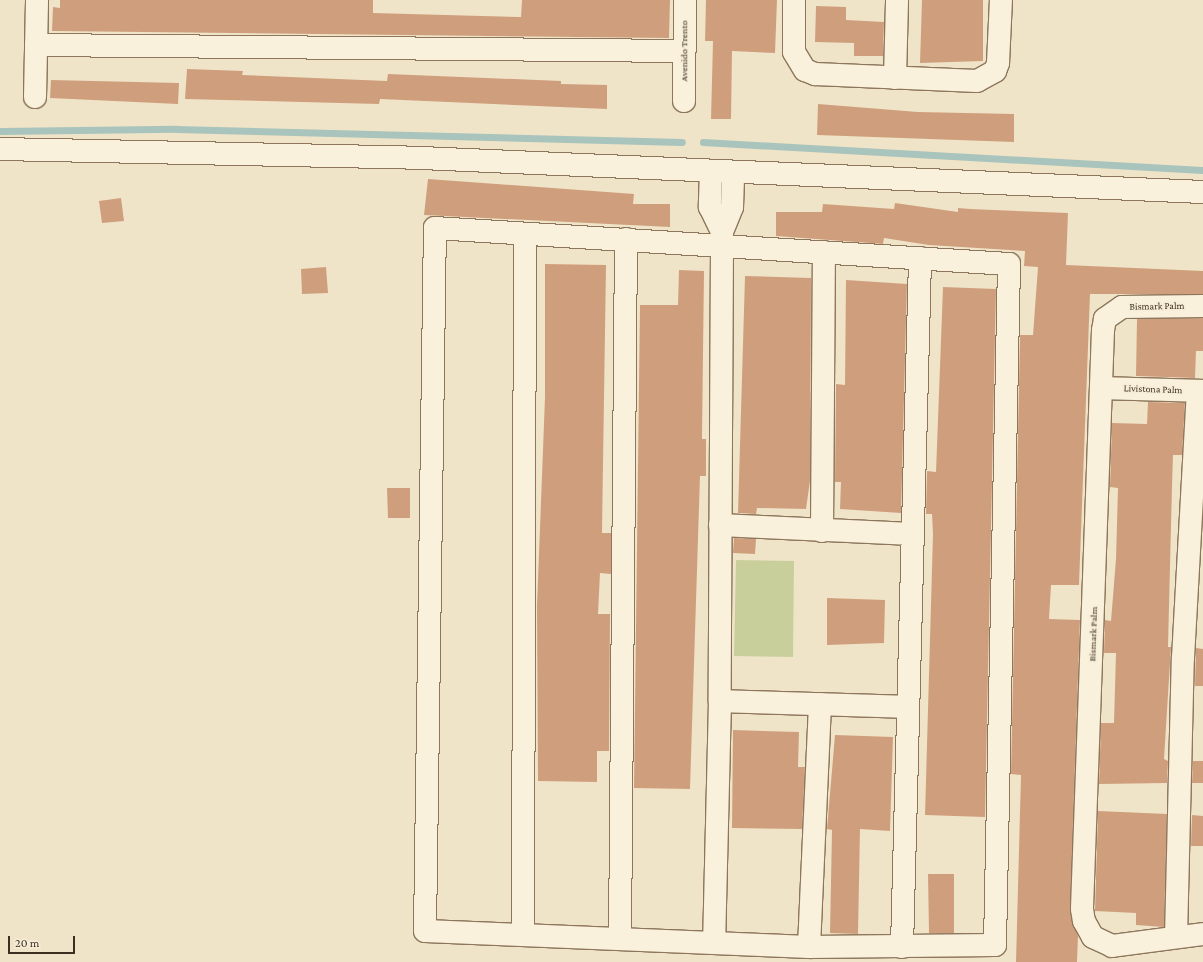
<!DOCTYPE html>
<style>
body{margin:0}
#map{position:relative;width:1203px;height:962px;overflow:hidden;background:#f0e4c8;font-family:"Crimson Pro",serif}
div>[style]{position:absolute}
.green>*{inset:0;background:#c9cf9b}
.stream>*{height:7px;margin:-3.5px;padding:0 3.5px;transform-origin:3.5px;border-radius:3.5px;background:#a9c4bc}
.building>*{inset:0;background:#cf9f7d}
.roads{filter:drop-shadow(1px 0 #8d765c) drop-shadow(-1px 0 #8d765c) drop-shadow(0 1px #8d765c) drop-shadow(0 -1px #8d765c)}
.minor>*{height:22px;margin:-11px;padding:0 11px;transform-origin:11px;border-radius:11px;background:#faf1dc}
span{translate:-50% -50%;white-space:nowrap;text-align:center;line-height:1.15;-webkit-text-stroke:3.5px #f7eed8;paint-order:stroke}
.street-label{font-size:10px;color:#3d2e20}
.scale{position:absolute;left:8px;top:936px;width:67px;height:18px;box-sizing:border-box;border:2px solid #3d2e20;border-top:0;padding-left:5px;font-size:12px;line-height:14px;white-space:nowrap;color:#3d2e20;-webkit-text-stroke:3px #f7eed8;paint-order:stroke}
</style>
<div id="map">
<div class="green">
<div style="clip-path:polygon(736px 560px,794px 561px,793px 657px,734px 656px)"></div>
</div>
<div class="stream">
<div style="left:0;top:131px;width:176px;rotate:-0.7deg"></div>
<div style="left:176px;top:129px;width:506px;rotate:1.47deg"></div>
<div style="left:703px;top:142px;width:501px;rotate:3.21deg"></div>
</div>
<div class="building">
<div style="clip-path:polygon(60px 0,373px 0,373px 13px,521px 17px,522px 0,670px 0,669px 38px,52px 31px,53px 7px,60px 8px)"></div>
<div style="clip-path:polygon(706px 0,777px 0,775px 53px,732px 51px,731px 119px,711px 119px,713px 41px,705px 41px)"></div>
<div style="clip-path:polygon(922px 0,983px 0,983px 61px,920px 63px)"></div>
<div style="clip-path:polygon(816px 6px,846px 7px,846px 20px,884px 22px,883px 56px,854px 56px,854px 43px,815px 42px)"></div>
<div style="clip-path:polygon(187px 69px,243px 71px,242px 75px,387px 81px,388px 74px,561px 81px,561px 84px,607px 85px,607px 109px,380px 99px,379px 104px,185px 99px)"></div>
<div style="clip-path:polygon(51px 80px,179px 83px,178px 104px,50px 98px)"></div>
<div style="clip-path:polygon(818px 104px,918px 112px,1014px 114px,1014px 142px,817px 135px)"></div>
<div style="clip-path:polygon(428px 179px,634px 194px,633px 204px,670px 204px,670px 227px,424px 215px)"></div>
<div style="clip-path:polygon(121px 198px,124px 221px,102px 223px,99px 201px)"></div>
<div style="clip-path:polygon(895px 203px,958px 212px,958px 208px,970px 209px,1068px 213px,1066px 265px,1203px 271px,1203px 294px,1090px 294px,1079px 585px,1051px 585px,1049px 619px,1080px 620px,1070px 909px,1078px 936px,1077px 962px,1016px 962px,1021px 775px,1011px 774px,1020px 335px,1033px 335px,1038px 267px,1024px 266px,1025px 251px,929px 245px,884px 238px,883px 244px,776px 236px,776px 212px,822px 212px,823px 204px,894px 209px)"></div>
<div style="clip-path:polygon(545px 264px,606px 265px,602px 533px,611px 533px,611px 574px,600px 573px,598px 614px,610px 614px,609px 751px,597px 751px,597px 782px,538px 781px,537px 606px,545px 397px)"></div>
<div style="clip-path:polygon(326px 267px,328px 293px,302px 294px,301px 269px)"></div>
<div style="clip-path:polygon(679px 270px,704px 271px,702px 439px,706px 439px,706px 476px,700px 476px,690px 789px,634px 788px,640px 305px,678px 305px)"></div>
<div style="clip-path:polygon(745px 276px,811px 278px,810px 481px,806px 509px,757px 508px,756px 514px,738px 513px)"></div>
<div style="clip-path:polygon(846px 280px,907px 284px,901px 513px,840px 509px,841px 482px,835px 482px,836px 384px,845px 385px)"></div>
<div style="clip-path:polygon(943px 287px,996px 289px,985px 817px,925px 815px,933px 534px,932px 514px,926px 514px,927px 471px,936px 472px)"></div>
<div style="clip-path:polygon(1203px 318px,1203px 351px,1196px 351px,1195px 378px,1136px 376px,1137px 319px)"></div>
<div style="clip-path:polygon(1148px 402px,1185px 403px,1182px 455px,1173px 455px,1172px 487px,1168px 647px,1171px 647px,1164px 759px,1168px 761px,1167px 783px,1099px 784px,1101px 723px,1114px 723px,1116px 653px,1104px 653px,1105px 620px,1111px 621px,1116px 559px,1118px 488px,1110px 487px,1112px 423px,1147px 424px)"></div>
<div style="clip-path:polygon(387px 488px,410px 488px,410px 518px,388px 518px)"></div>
<div style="clip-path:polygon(734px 538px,756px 539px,755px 554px,733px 553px)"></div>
<div style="clip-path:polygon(827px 598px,885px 600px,884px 643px,827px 645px)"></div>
<div style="clip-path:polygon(1196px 648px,1203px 649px,1203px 686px,1195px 686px)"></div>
<div style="clip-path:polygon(733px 730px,799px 732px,798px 767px,805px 767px,802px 829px,732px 828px)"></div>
<div style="clip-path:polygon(835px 735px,893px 737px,890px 831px,860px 829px,858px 934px,830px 933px,832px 830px,827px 829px)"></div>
<div style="clip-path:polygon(1193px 761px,1203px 761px,1203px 783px,1192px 783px)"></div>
<div style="clip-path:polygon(1098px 811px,1167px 814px,1164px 927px,1136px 925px,1136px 913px,1095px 911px)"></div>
<div style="clip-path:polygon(1192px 815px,1203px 816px,1203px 846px,1191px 846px)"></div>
<div style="clip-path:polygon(928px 874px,954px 874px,954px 933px,929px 933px)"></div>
</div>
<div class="roads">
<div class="minor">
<div style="left:794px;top:0;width:52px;rotate:90deg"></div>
<div style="left:794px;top:52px;width:21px;rotate:59deg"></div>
<div style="left:805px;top:70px;width:11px;rotate:22deg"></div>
<div style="left:815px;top:74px;width:162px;rotate:2.5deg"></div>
<div style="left:977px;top:81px;width:21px;rotate:-29deg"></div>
<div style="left:995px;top:71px;width:9px;rotate:-69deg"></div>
<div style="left:998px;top:63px;width:63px;rotate:-87.3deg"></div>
<div style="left:36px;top:45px;width:647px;rotate:0.53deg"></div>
<div style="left:895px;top:78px;width:78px;rotate:-88.5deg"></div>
<div style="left:35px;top:97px;width:97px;rotate:-88.8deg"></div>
<div style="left:684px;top:101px;width:101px;rotate:-89.4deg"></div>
<div style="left:0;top:149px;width:421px;rotate:1.2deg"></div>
<div style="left:421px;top:158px;width:783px;rotate:2.49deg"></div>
<div style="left:711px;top:171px;width:36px;rotate:92deg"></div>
<div style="left:710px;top:207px;width:28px;rotate:64deg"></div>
<div style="left:722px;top:232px;width:14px;rotate:90deg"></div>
<div style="left:722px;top:246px;width:455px;rotate:90.3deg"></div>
<div style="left:720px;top:701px;width:242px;rotate:91.4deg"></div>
<div style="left:435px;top:228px;width:575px;rotate:3.59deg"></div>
<div style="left:1009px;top:264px;width:681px;rotate:91.18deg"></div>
<div style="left:995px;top:945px;width:186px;rotate:179.4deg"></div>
<div style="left:809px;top:947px;width:384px;rotate:-177.6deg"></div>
<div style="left:425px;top:931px;width:703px;rotate:-89.19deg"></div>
<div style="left:722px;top:232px;width:27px;rotate:-68deg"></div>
<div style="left:732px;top:207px;width:35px;rotate:-88deg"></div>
<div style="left:1203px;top:306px;width:81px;rotate:179.3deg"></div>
<div style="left:1122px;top:307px;width:21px;rotate:145deg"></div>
<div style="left:1105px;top:319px;width:11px;rotate:100deg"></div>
<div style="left:1103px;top:330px;width:579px;rotate:92.08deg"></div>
<div style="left:1082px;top:909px;width:12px;rotate:81deg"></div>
<div style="left:1084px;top:921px;width:18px;rotate:61deg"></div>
<div style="left:1093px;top:937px;width:21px;rotate:25deg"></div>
<div style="left:1112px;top:946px;width:92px;rotate:-7.5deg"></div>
<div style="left:1102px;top:388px;width:101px;rotate:1.7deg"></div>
<div style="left:720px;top:525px;width:192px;rotate:2.7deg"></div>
<div style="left:822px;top:531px;width:279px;rotate:-89.6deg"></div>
<div style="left:720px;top:701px;width:188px;rotate:1.8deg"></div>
<div style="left:523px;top:935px;width:701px;rotate:-89.84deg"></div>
<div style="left:1176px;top:937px;width:279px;rotate:-88.6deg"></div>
<div style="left:1183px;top:658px;width:267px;rotate:-86.8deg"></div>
<div style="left:620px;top:939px;width:700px;rotate:-89.51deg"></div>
<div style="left:809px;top:947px;width:243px;rotate:-87.4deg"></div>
<div style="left:902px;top:947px;width:689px;rotate:-88.5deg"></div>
</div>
</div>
<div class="street-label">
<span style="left:684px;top:51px;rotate:-90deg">Avenido Trento</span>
<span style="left:1157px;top:306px;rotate:-1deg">Bismark Palm</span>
<span style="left:1153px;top:389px;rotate:2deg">Livistona Palm</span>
<span style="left:1093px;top:634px;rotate:-88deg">Bismark Palm</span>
</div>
<div class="scale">20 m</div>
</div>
